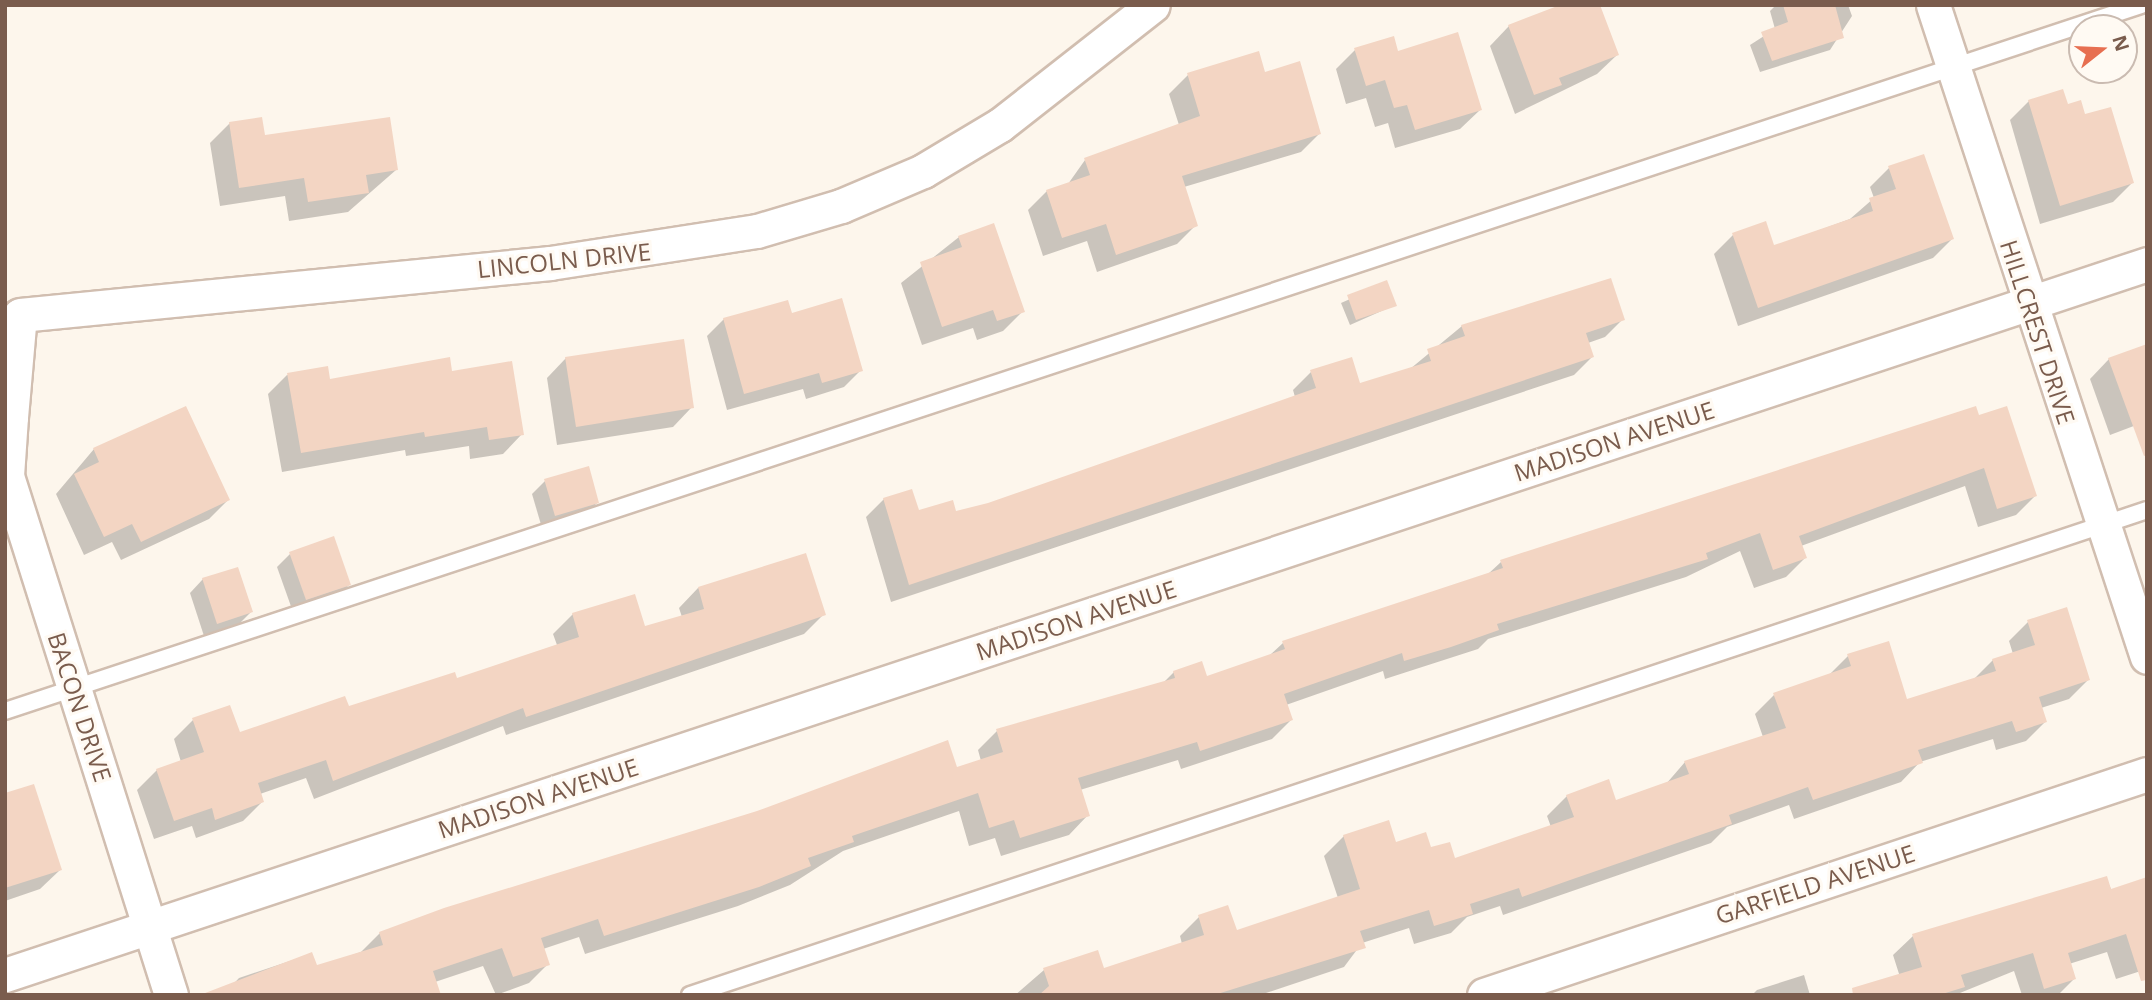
<!DOCTYPE html>
<style>
body{margin:0}
#map{position:relative;width:2152px;height:1000px;overflow:hidden;background:#fdf6ec;font-family:"Open Sans",sans-serif}
div>[style]{position:absolute}
.shadow>*{inset:0;background:#0003}
.building>*{inset:0;background:#f3d5c3}
.roads{filter:drop-shadow(2px 0 #d1beb0) drop-shadow(-2px 0 #d1beb0) drop-shadow(0 2px #d1beb0) drop-shadow(0 -2px #d1beb0)}
.service>*{height:16px;margin:-8px;padding:0 8px;transform-origin:8px;border-radius:8px;background:#fff}
.minor>*{height:33px;margin:-16.5px;padding:0 16.5px;transform-origin:16.5px;border-radius:16.5px;background:#fff}
span{translate:-50% -50%;white-space:nowrap;text-align:center;line-height:1.15;-webkit-text-stroke:6px #fffaf3;paint-order:stroke}
.street-label{font-size:24px;color:#7a5c4d}
.frame{position:absolute;inset:0;border:7px solid #7a5c4d;pointer-events:none}
.north{position:absolute;left:2068px;top:14px;width:70px;height:70px;box-sizing:border-box;background:#fffaf3;border:2px solid #cabbb1;border-radius:50%;rotate:72deg;font-size:19px;font-weight:700;line-height:28px;text-align:center;color:#7a5c4d}
.north::after{content:'';display:block;margin:auto;width:24px;height:32px;background:#e76f51;clip-path:polygon(50% 0,100% 100%,50% 72%,0 100%)}
</style>
<div id="map">
<div class="shadow">
<div style="clip-path:polygon(1776px 5px,1848px 5px,1852px 16px,1830px 50px,1760px 72px,1750px 45px,1775px 29px,1770px 11px)"></div>
<div style="clip-path:polygon(1509px 26px,1617px 55px,1597px 74px,1515px 114px,1490px 46px)"></div>
<div style="clip-path:polygon(1355px 50px,1480px 110px,1460px 129px,1395px 148px,1388px 123px,1375px 127px,1366px 98px,1346px 104px,1336px 69px)"></div>
<div style="clip-path:polygon(1264px 74px,1320px 133px,1301px 152px,1184px 187px,1196px 225px,1177px 244px,1097px 272px,1087px 241px,1043px 256px,1028px 210px,1047px 191px,1068px 184px,1085px 160px,1179px 125px,1169px 94px,1188px 75px)"></div>
<div style="clip-path:polygon(2029px 101px,2066px 106px,2083px 117px,2132px 183px,2113px 202px,2040px 224px,2010px 120px)"></div>
<div style="clip-path:polygon(230px 123px,264px 137px,396px 170px,348px 212px,289px 221px,285px 196px,220px 206px,210px 143px)"></div>
<div style="clip-path:polygon(1889px 168px,1952px 239px,1933px 258px,1738px 326px,1714px 254px,1733px 235px,1773px 247px,1850px 219px,1874px 198px,1870px 187px)"></div>
<div style="clip-path:polygon(959px 237px,1023px 311px,1003px 331px,977px 340px,973px 328px,922px 345px,901px 283px)"></div>
<div style="clip-path:polygon(1386px 283px,1395px 305px,1350px 325px,1341px 303px)"></div>
<div style="clip-path:polygon(791px 316px,861px 370px,844px 387px,806px 399px,803px 389px,727px 410px,707px 336px,724px 319px)"></div>
<div style="clip-path:polygon(1623px 319px,1605px 337px,1588px 343px,1592px 357px,1574px 375px,891px 602px,866px 517px,884px 499px,918px 512px,955px 514px,989px 505px,1295px 397px,1293px 390px,1311px 372px,1359px 385px,1410px 369px,1462px 326px)"></div>
<div style="clip-path:polygon(566px 358px,692px 407px,673px 427px,557px 445px,547px 378px)"></div>
<div style="clip-path:polygon(2109px 359px,2147px 421px,2110px 435px,2090px 379px)"></div>
<div style="clip-path:polygon(451px 373px,522px 434px,503px 454px,470px 459px,469px 446px,406px 456px,405px 450px,282px 472px,268px 394px,287px 375px,328px 381px)"></div>
<div style="clip-path:polygon(1978px 417px,2035px 496px,2016px 515px,1978px 527px,1965px 486px,1801px 546px,1805px 558px,1786px 577px,1754px 588px,1740px 551px,1686px 577px,1488px 639px,1478px 649px,1385px 679px,1383px 671px,1286px 705px,1291px 720px,1272px 739px,1181px 769px,1178px 760px,1080px 790px,1088px 815px,1069px 835px,1001px 856px,995px 838px,969px 846px,959px 811px,843px 851px,790px 885px,738px 906px,585px 954px,579px 937px,543px 949px,548px 964px,529px 983px,496px 995px,483px 966px,435px 982px,223px 995px,239px 978px,311px 954px,315px 968px,361px 952px,380px 933px,981px 761px,978px 750px,997px 731px,1163px 683px,1174px 672px,1206px 678px,1269px 656px,1283px 643px,1487px 575px,1501px 562px)"></div>
<div style="clip-path:polygon(94px 449px,228px 500px,209px 519px,121px 560px,112px 542px,84px 555px,56px 494px)"></div>
<div style="clip-path:polygon(545px 481px,597px 503px,584px 516px,542px 528px,532px 494px)"></div>
<div style="clip-path:polygon(290px 554px,349px 585px,336px 598px,293px 612px,277px 567px)"></div>
<div style="clip-path:polygon(203px 579px,251px 612px,238px 625px,204px 636px,190px 593px)"></div>
<div style="clip-path:polygon(698px 588px,824px 614px,804px 634px,506px 735px,503px 726px,314px 799px,306px 778px,260px 794px,262px 802px,243px 821px,196px 838px,192px 826px,154px 839px,137px 790px,157px 770px,181px 762px,174px 739px,193px 720px,239px 735px,456px 681px,557px 645px,553px 634px,573px 614px,644px 629px,682px 617px,679px 608px)"></div>
<div style="clip-path:polygon(2028px 622px,2088px 680px,2069px 699px,2041px 708px,2045px 722px,2026px 741px,1996px 750px,1993px 739px,1920px 762px,1901px 782px,1794px 819px,1789px 805px,1727px 827px,1711px 843px,1503px 915px,1500px 906px,1467px 917px,1451px 933px,1414px 944px,1409px 928px,1362px 943px,1344px 967px,1260px 995px,1015px 995px,1044px 970px,1103px 970px,1182px 944px,1180px 936px,1199px 917px,1236px 932px,1338px 898px,1324px 856px,1344px 836px,1430px 850px,1454px 860px,1551px 827px,1547px 816px,1567px 796px,1615px 802px,1666px 784px,1685px 762px,1763px 737px,1755px 714px,1774px 695px,1828px 676px,1848px 656px,1906px 701px,1973px 680px,1993px 660px,2013px 654px,2009px 641px)"></div>
<div style="clip-path:polygon(5px 794px,60px 870px,40px 889px,5px 901px)"></div>
<div style="clip-path:polygon(2106px 878px,2147px 969px,2116px 979px,2107px 952px,2069px 964px,2074px 979px,2058px 995px,2022px 995px,2014px 971px,1955px 995px,1853px 995px,1900px 977px,1893px 955px,1913px 936px)"></div>
<div style="clip-path:polygon(1804px 975px,1810px 995px,1752px 995px,1757px 990px)"></div>
</div>
<div class="building">
<div style="clip-path:polygon(1560px 5px,1600px 5px,1619px 55px,1559px 78px,1562px 85px,1534px 95px,1508px 25px)"></div>
<div style="clip-path:polygon(1783px 5px,1835px 5px,1844px 38px,1772px 61px,1761px 32px,1788px 22px)"></div>
<div style="clip-path:polygon(1458px 32px,1482px 110px,1415px 130px,1407px 105px,1394px 108px,1385px 80px,1366px 86px,1354px 48px,1394px 36px,1398px 51px)"></div>
<div style="clip-path:polygon(1259px 51px,1265px 72px,1300px 61px,1321px 134px,1182px 176px,1198px 226px,1183px 232px,1116px 255px,1106px 224px,1062px 238px,1046px 190px,1090px 175px,1084px 158px,1200px 116px,1187px 73px)"></div>
<div style="clip-path:polygon(2063px 89px,2068px 104px,2081px 100px,2085px 114px,2111px 107px,2134px 183px,2060px 206px,2028px 100px)"></div>
<div style="clip-path:polygon(262px 117px,265px 135px,390px 117px,398px 170px,366px 175px,369px 193px,308px 202px,304px 178px,239px 188px,229px 122px)"></div>
<div style="clip-path:polygon(1924px 154px,1954px 239px,1758px 308px,1732px 233px,1766px 221px,1774px 245px,1873px 211px,1869px 198px,1896px 189px,1888px 166px)"></div>
<div style="clip-path:polygon(994px 223px,1025px 312px,997px 321px,993px 310px,942px 327px,920px 262px,962px 247px,958px 236px)"></div>
<div style="clip-path:polygon(1611px 278px,1625px 320px,1586px 333px,1594px 357px,909px 585px,883px 498px,912px 489px,919px 510px,953px 500px,956px 511px,988px 503px,1316px 388px,1310px 370px,1352px 357px,1360px 383px,1431px 361px,1427px 349px,1465px 336px,1461px 325px)"></div>
<div style="clip-path:polygon(1387px 280px,1397px 306px,1356px 320px,1347px 295px)"></div>
<div style="clip-path:polygon(842px 298px,863px 371px,822px 383px,819px 373px,744px 394px,723px 318px,788px 300px,792px 313px)"></div>
<div style="clip-path:polygon(684px 339px,694px 408px,576px 427px,565px 357px)"></div>
<div style="clip-path:polygon(2147px 344px,2147px 455px,2144px 456px,2108px 358px)"></div>
<div style="clip-path:polygon(450px 357px,452px 371px,512px 361px,524px 435px,489px 440px,487px 427px,425px 437px,424px 432px,301px 453px,287px 373px,328px 366px,330px 379px)"></div>
<div style="clip-path:polygon(186px 406px,230px 500px,141px 542px,132px 524px,104px 537px,74px 474px,99px 462px,93px 448px)"></div>
<div style="clip-path:polygon(1976px 406px,1979px 415px,2007px 406px,2037px 496px,1997px 509px,1984px 468px,1799px 536px,1807px 558px,1773px 570px,1760px 533px,1706px 553px,1708px 559px,1497px 624px,1499px 630px,1451px 647px,1404px 661px,1402px 653px,1284px 694px,1293px 720px,1200px 751px,1197px 742px,1078px 778px,1090px 816px,1020px 838px,1014px 820px,989px 828px,978px 793px,852px 836px,854px 842px,808px 858px,811px 866px,759px 887px,604px 936px,598px 919px,541px 938px,550px 965px,513px 977px,502px 948px,433px 971px,441px 995px,200px 995px,312px 952px,317px 965px,383px 945px,379px 932px,444px 908px,757px 811px,948px 740px,957px 767px,1003px 752px,996px 729px,1175px 678px,1173px 671px,1202px 661px,1207px 676px,1285px 649px,1282px 641px,1503px 568px,1500px 560px)"></div>
<div style="clip-path:polygon(589px 466px,599px 503px,555px 516px,544px 479px)"></div>
<div style="clip-path:polygon(334px 536px,351px 585px,306px 600px,289px 552px)"></div>
<div style="clip-path:polygon(806px 553px,826px 615px,526px 717px,523px 708px,333px 781px,326px 760px,258px 783px,264px 802px,215px 820px,212px 808px,174px 821px,156px 769px,204px 752px,192px 718px,230px 705px,240px 732px,345px 696px,349px 706px,455px 672px,457px 678px,579px 637px,572px 613px,635px 594px,645px 626px,704px 609px,698px 587px)"></div>
<div style="clip-path:polygon(238px 567px,253px 612px,217px 624px,202px 578px)"></div>
<div style="clip-path:polygon(2067px 607px,2090px 680px,2039px 697px,2047px 722px,2016px 732px,2012px 721px,1918px 750px,1923px 763px,1813px 800px,1808px 787px,1729px 815px,1732px 824px,1573px 879px,1522px 897px,1519px 888px,1470px 904px,1473px 914px,1434px 926px,1429px 910px,1360px 931px,1366px 948px,1214px 995px,1039px 995px,1049px 986px,1043px 968px,1098px 950px,1104px 968px,1204px 935px,1198px 915px,1228px 905px,1237px 930px,1360px 889px,1343px 835px,1389px 820px,1396px 842px,1426px 832px,1431px 847px,1450px 842px,1455px 858px,1574px 817px,1566px 795px,1609px 779px,1616px 800px,1689px 774px,1684px 761px,1786px 728px,1773px 693px,1851px 666px,1847px 654px,1889px 641px,1907px 699px,1996px 671px,1992px 659px,2035px 645px,2027px 620px)"></div>
<div style="clip-path:polygon(34px 784px,62px 870px,5px 888px,5px 793px)"></div>
<div style="clip-path:polygon(2107px 876px,2111px 889px,2147px 877px,2147px 980px,2141px 981px,2126px 934px,2068px 953px,2076px 979px,2044px 989px,2033px 953px,1961px 975px,1965px 987px,1939px 995px,1853px 995px,1852px 988px,1922px 967px,1912px 934px)"></div>
</div>
<div class="roads">
<div class="service">
<div style="left:5px;top:711px;width:2250px;rotate:-18.29deg"></div>
<div style="left:690px;top:995px;width:1536px;rotate:-18.41deg"></div>
</div>
<div class="minor">
<div style="left:1933px;top:5px;width:686px;rotate:71.83deg"></div>
<div style="left:11px;top:417px;width:59px;rotate:93.9deg"></div>
<div style="left:7px;top:476px;width:544px;rotate:72.46deg"></div>
<div style="left:5px;top:419px;width:6px;rotate:-18deg"></div>
<div style="left:11px;top:417px;width:102px;rotate:-85deg"></div>
<div style="left:20px;top:315px;width:533px;rotate:-5.6deg"></div>
<div style="left:550px;top:263px;width:209px;rotate:-8.8deg"></div>
<div style="left:757px;top:231px;width:88px;rotate:-16.6deg"></div>
<div style="left:841px;top:206px;width:89px;rotate:-23.1deg"></div>
<div style="left:923px;top:171px;width:90px;rotate:-30.9deg"></div>
<div style="left:1000px;top:125px;width:194px;rotate:-38.1deg"></div>
<div style="left:5px;top:975px;width:2257px;rotate:-18.36deg"></div>
<div style="left:1484px;top:995px;width:699px;rotate:-18.43deg"></div>
</div>
</div>
<div class="street-label">
<span style="left:564px;top:260px;rotate:-6deg">LINCOLN DRIVE</span>
<span style="left:2038px;top:332px;rotate:72deg">HILLCREST DRIVE</span>
<span style="left:1614px;top:441px;rotate:-18deg">MADISON AVENUE</span>
<span style="left:1076px;top:620px;rotate:-18deg">MADISON AVENUE</span>
<span style="left:80px;top:707px;rotate:72deg">BACON DRIVE</span>
<span style="left:538px;top:798px;rotate:-18deg">MADISON AVENUE</span>
<span style="left:1815px;top:884px;rotate:-18deg">GARFIELD AVENUE</span>
</div>
<div class="frame"></div>
<div class="north">N</div>
</div>
